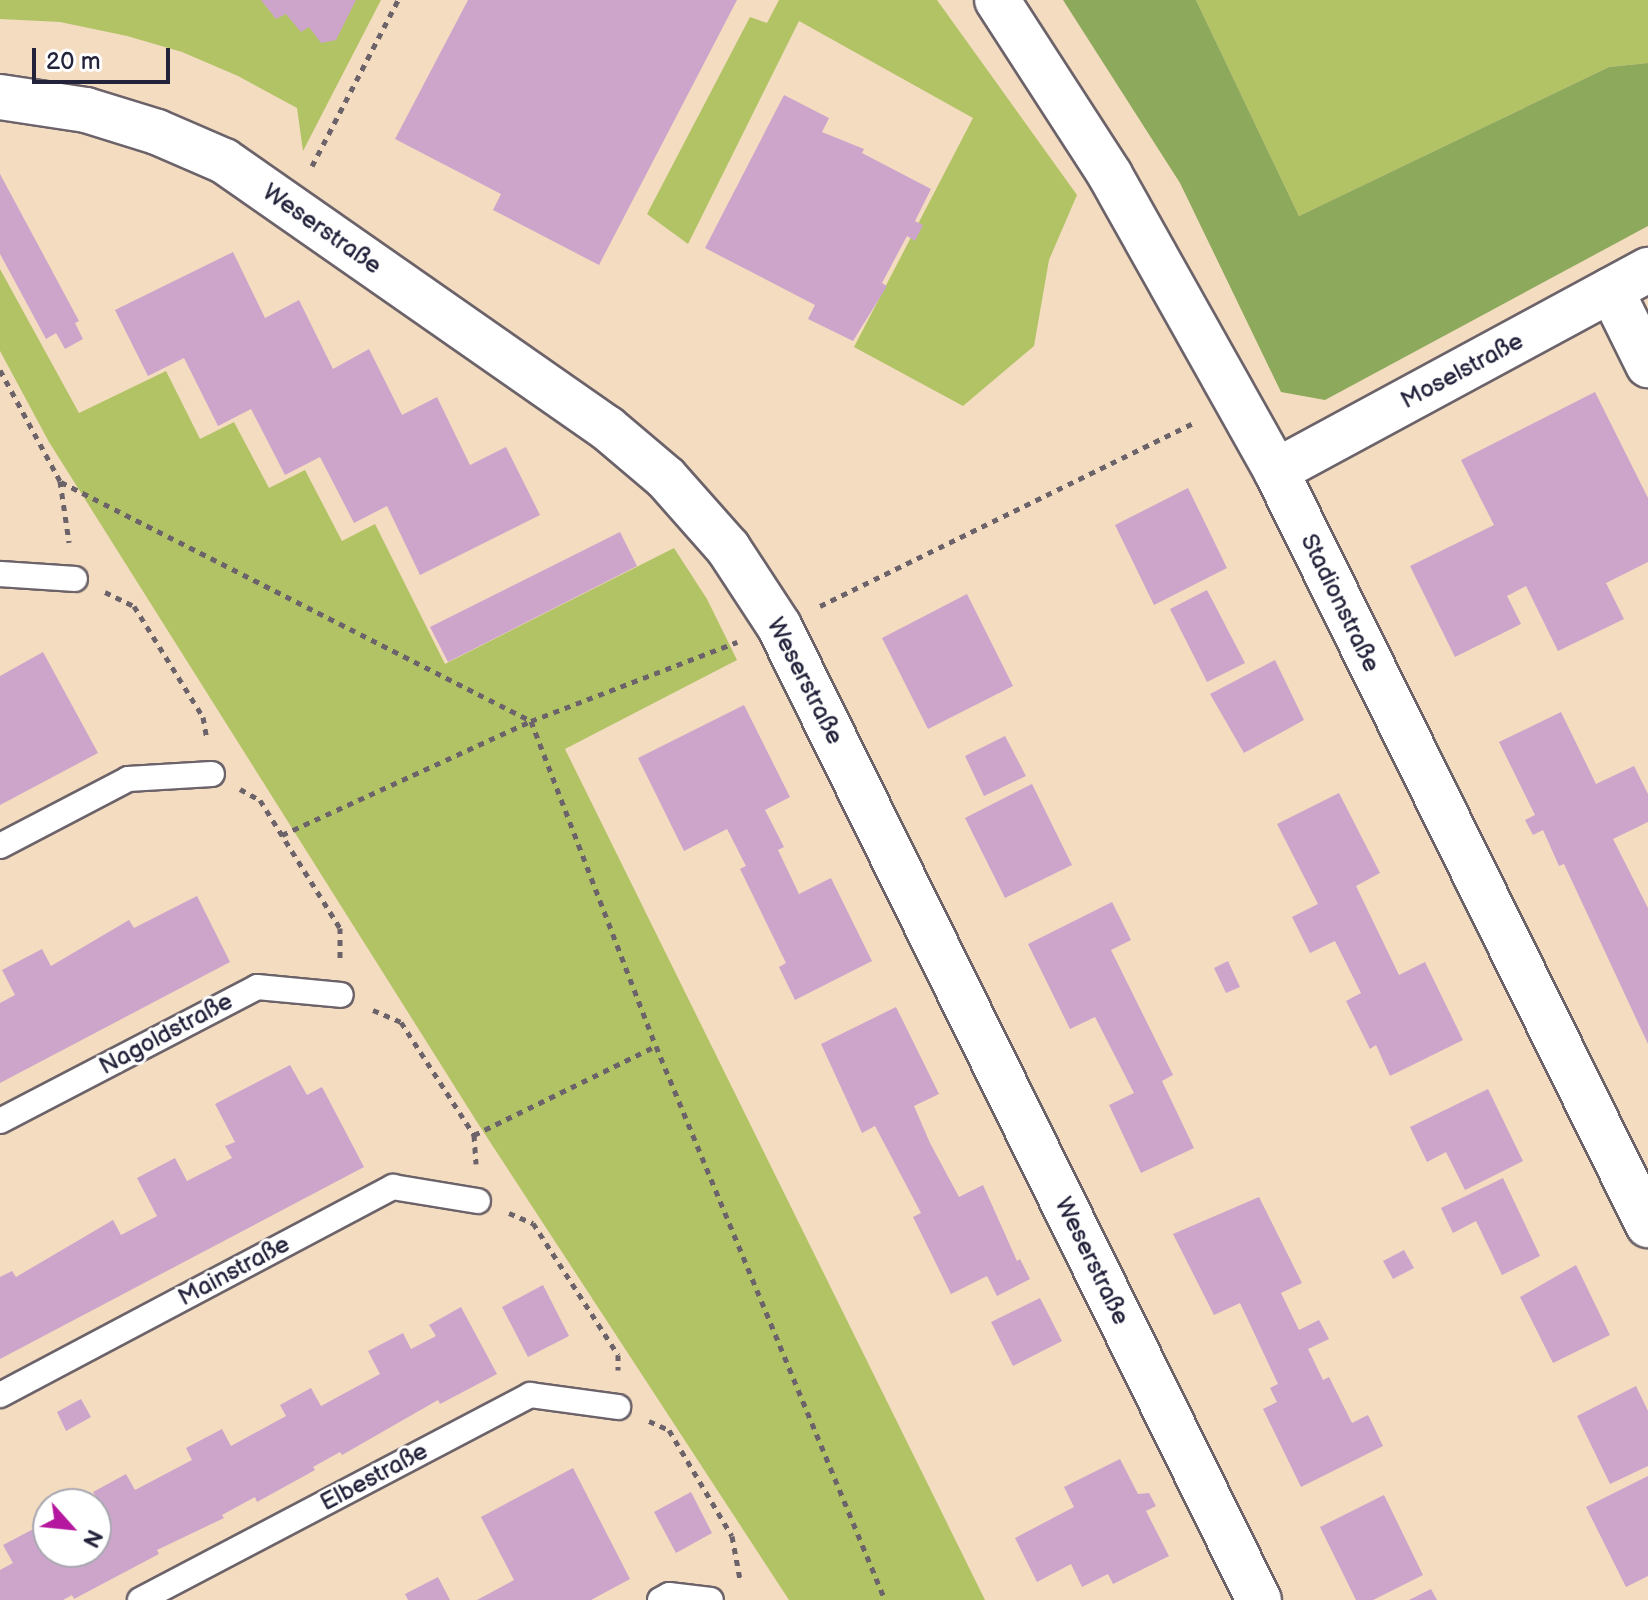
<!DOCTYPE html>
<meta charset="utf-8">
<style>
body{margin:0}
#map{position:relative;width:1648px;height:1600px;overflow:hidden;background:#f4dcc0;font-family:"Balsamiq Sans",sans-serif}
div>[style]{position:absolute}
.green>*{inset:0;background:#b2c366}
.forest>*{inset:0;background:#8da95b}
.building>*{inset:0;background:#cda5cb}
.path>*{height:5px;margin-top:-2.5px;transform-origin:0;background:repeating-linear-gradient(90deg,#6c636a 0 6px,transparent 0 12px)}
.roads{filter:drop-shadow(2px 0 #6c636a) drop-shadow(-2px 0 #6c636a) drop-shadow(0 2px #6c636a) drop-shadow(0 -2px #6c636a)}
.service>*{height:24px;margin:-12px;padding:0 12px;transform-origin:12px;border-radius:12px;background:#fff}
.minor>*{height:44px;margin:-22px;padding:0 22px;transform-origin:22px;border-radius:22px;background:#fff}
span{translate:-50% -50%;white-space:nowrap;text-align:center;line-height:1.15;-webkit-text-stroke:6px #fff;paint-order:stroke}
.street-label{font-size:24px;color:#22223b}
.north{position:absolute;left:32px;top:1488px;width:80px;height:80px;box-sizing:border-box;background:#fff;border:2px solid #a7a7b1;border-radius:50%;rotate:117deg;font-size:22px;font-weight:700;line-height:32px;text-align:center;color:#22223b}
.north::after{content:'';display:block;margin:auto;width:28px;height:36px;background:#b5179e;clip-path:polygon(50% 0,100% 100%,50% 72%,0 100%)}
.scale{position:absolute;left:32px;top:48px;width:138px;height:36px;box-sizing:border-box;border:4px solid #22223b;border-top:0;padding-left:10px;font-size:24px;line-height:28px;white-space:nowrap;color:#22223b;-webkit-text-stroke:6px #fff;paint-order:stroke}
</style>
<div id="map">
<div class="green">
<div style="clip-path:polygon(0 0,381px 0,303px 151px,297px 108px,238px 76px,182px 52px,127px 36px,60px 22px,0 19px)"></div>
<div style="clip-path:polygon(779px 0,937px 0,1077px 195px,1049px 260px,1034px 346px,963px 406px,854px 347px,973px 118px,799px 21px,688px 244px,647px 214px,750px 17px,767px 23px)"></div>
<div style="clip-path:polygon(1196px 0,1648px 0,1648px 63px,1609px 67px,1299px 216px)"></div>
<div style="clip-path:polygon(0 269px,79px 413px,166px 371px,200px 439px,234px 422px,269px 488px,305px 470px,342px 541px,375px 524px,445px 664px,674px 548px,707px 599px,737px 660px,565px 749px,985px 1600px,789px 1600px,477px 1122px,49px 442px,0 351px)"></div>
</div>
<div class="forest">
<div style="clip-path:polygon(1063px 0,1196px 0,1299px 216px,1609px 67px,1648px 63px,1648px 226px,1325px 400px,1281px 392px,1180px 183px)"></div>
</div>
<div class="building">
<div style="clip-path:polygon(261px 0,356px 0,336px 40px,321px 43px,309px 27px,301px 32px,286px 14px,276px 19px)"></div>
<div style="clip-path:polygon(468px 0,737px 0,599px 265px,493px 210px,501px 194px,395px 139px)"></div>
<div style="clip-path:polygon(784px 95px,829px 118px,822px 132px,864px 149px,862px 153px,931px 189px,915px 221px,923px 225px,915px 241px,907px 236px,882px 283px,887px 286px,853px 341px,808px 319px,815px 305px,705px 248px)"></div>
<div style="clip-path:polygon(0 174px,79px 321px,75px 323px,83px 339px,65px 349px,56px 333px,46px 339px,0 254px)"></div>
<div style="clip-path:polygon(233px 252px,265px 318px,299px 300px,333px 369px,369px 349px,402px 415px,437px 397px,470px 465px,506px 447px,540px 515px,420px 575px,387px 506px,354px 523px,320px 457px,285px 475px,251px 409px,218px 426px,184px 358px,148px 376px,115px 310px)"></div>
<div style="clip-path:polygon(1595px 392px,1648px 498px,1648px 562px,1606px 583px,1624px 619px,1558px 651px,1526px 586px,1507px 596px,1521px 624px,1455px 657px,1410px 566px,1494px 525px,1461px 460px)"></div>
<div style="clip-path:polygon(1188px 488px,1227px 568px,1154px 605px,1115px 525px)"></div>
<div style="clip-path:polygon(620px 532px,637px 566px,448px 662px,430px 627px)"></div>
<div style="clip-path:polygon(1207px 590px,1245px 663px,1207px 682px,1170px 609px)"></div>
<div style="clip-path:polygon(967px 594px,1013px 686px,928px 729px,882px 638px)"></div>
<div style="clip-path:polygon(43px 652px,98px 753px,0 805px,0 676px)"></div>
<div style="clip-path:polygon(1275px 660px,1304px 720px,1244px 753px,1210px 694px)"></div>
<div style="clip-path:polygon(744px 705px,790px 797px,765px 810px,784px 847px,778px 850px,799px 894px,831px 878px,872px 961px,795px 1000px,779px 967px,786px 963px,740px 869px,746px 866px,727px 829px,684px 851px,638px 758px)"></div>
<div style="clip-path:polygon(1561px 712px,1596px 784px,1634px 766px,1648px 794px,1648px 822px,1613px 839px,1648px 908px,1648px 1044px,1564px 864px,1559px 866px,1543px 830px,1533px 835px,1525px 820px,1535px 815px,1499px 742px)"></div>
<div style="clip-path:polygon(1005px 736px,1026px 776px,984px 796px,965px 756px)"></div>
<div style="clip-path:polygon(1032px 784px,1072px 865px,1005px 898px,965px 818px)"></div>
<div style="clip-path:polygon(1339px 793px,1380px 873px,1356px 886px,1399px 975px,1425px 962px,1463px 1040px,1390px 1076px,1376px 1045px,1370px 1049px,1346px 1001px,1361px 993px,1335px 941px,1310px 953px,1292px 917px,1318px 904px,1277px 824px)"></div>
<div style="clip-path:polygon(197px 896px,230px 962px,0 1083px,0 1003px,15px 995px,2px 970px,42px 949px,51px 966px,129px 920px,134px 928px)"></div>
<div style="clip-path:polygon(1112px 902px,1131px 940px,1111px 950px,1173px 1075px,1162px 1081px,1194px 1148px,1141px 1173px,1109px 1105px,1134px 1093px,1095px 1017px,1070px 1029px,1028px 944px)"></div>
<div style="clip-path:polygon(1228px 961px,1240px 987px,1226px 993px,1214px 968px)"></div>
<div style="clip-path:polygon(896px 1007px,939px 1094px,914px 1106px,930px 1143px,959px 1197px,983px 1185px,1017px 1261px,1020px 1259px,1030px 1279px,997px 1296px,987px 1276px,951px 1294px,913px 1217px,921px 1213px,875px 1126px,862px 1133px,821px 1044px)"></div>
<div style="clip-path:polygon(290px 1065px,307px 1095px,322px 1087px,364px 1167px,0 1359px,0 1277px,12px 1271px,16px 1277px,113px 1220px,121px 1235px,157px 1216px,137px 1178px,175px 1158px,187px 1181px,232px 1158px,225px 1146px,235px 1142px,215px 1104px)"></div>
<div style="clip-path:polygon(1488px 1089px,1523px 1161px,1465px 1190px,1446px 1152px,1427px 1162px,1410px 1127px)"></div>
<div style="clip-path:polygon(1503px 1178px,1540px 1256px,1502px 1275px,1476px 1221px,1453px 1233px,1441px 1208px)"></div>
<div style="clip-path:polygon(1259px 1197px,1302px 1283px,1281px 1293px,1299px 1330px,1319px 1320px,1329px 1339px,1308px 1349px,1323px 1380px,1329px 1377px,1352px 1423px,1368px 1415px,1383px 1446px,1301px 1487px,1263px 1409px,1277px 1402px,1270px 1388px,1278px 1384px,1240px 1303px,1214px 1315px,1173px 1234px)"></div>
<div style="clip-path:polygon(1404px 1250px,1414px 1268px,1393px 1279px,1383px 1261px)"></div>
<div style="clip-path:polygon(1576px 1265px,1610px 1335px,1553px 1363px,1520px 1297px)"></div>
<div style="clip-path:polygon(543px 1285px,569px 1336px,528px 1357px,502px 1307px)"></div>
<div style="clip-path:polygon(1040px 1298px,1062px 1341px,1013px 1366px,991px 1322px)"></div>
<div style="clip-path:polygon(461px 1307px,497px 1374px,440px 1404px,438px 1400px,342px 1455px,340px 1452px,313px 1467px,315px 1470px,257px 1502px,255px 1497px,222px 1515px,224px 1518px,157px 1550px,159px 1554px,74px 1599px,72px 1595px,63px 1600px,0 1600px,0 1570px,13px 1563px,3px 1545px,39px 1526px,48px 1552px,96px 1552px,96px 1519px,105px 1514px,93px 1492px,126px 1474px,135px 1490px,192px 1460px,186px 1448px,222px 1429px,231px 1446px,286px 1416px,280px 1405px,311px 1388px,321px 1406px,380px 1374px,368px 1351px,403px 1333px,411px 1349px,436px 1336px,429px 1325px)"></div>
<div style="clip-path:polygon(1636px 1386px,1648px 1411px,1648px 1466px,1610px 1484px,1577px 1416px)"></div>
<div style="clip-path:polygon(81px 1399px,91px 1417px,66px 1431px,57px 1412px)"></div>
<div style="clip-path:polygon(1120px 1459px,1138px 1494px,1149px 1493px,1156px 1506px,1146px 1511px,1169px 1556px,1113px 1584px,1108px 1574px,1082px 1587px,1071px 1564px,1037px 1582px,1015px 1538px,1074px 1507px,1064px 1487px)"></div>
<div style="clip-path:polygon(573px 1468px,630px 1579px,591px 1600px,477px 1600px,514px 1580px,481px 1517px)"></div>
<div style="clip-path:polygon(1648px 1476px,1648px 1576px,1626px 1587px,1586px 1507px)"></div>
<div style="clip-path:polygon(691px 1492px,712px 1533px,676px 1553px,654px 1512px)"></div>
<div style="clip-path:polygon(1384px 1495px,1423px 1575px,1373px 1600px,1356px 1600px,1320px 1527px)"></div>
<div style="clip-path:polygon(438px 1577px,450px 1600px,408px 1600px,405px 1594px)"></div>
<div style="clip-path:polygon(1431px 1589px,1437px 1600px,1409px 1600px)"></div>
</div>
<div class="path">
<div style="left:312px;top:166px;width:187px;rotate:-62.6deg"></div>
<div style="left:0;top:370px;width:126px;rotate:61.6deg"></div>
<div style="left:60px;top:481px;width:62px;rotate:81.6deg"></div>
<div style="left:61px;top:482px;width:527px;rotate:26.95deg"></div>
<div style="left:531px;top:721px;width:348px;rotate:69deg"></div>
<div style="left:656px;top:1046px;width:599px;rotate:67.54deg"></div>
<div style="left:105px;top:592px;width:32px;rotate:26deg"></div>
<div style="left:134px;top:606px;width:131px;rotate:58.1deg"></div>
<div style="left:203px;top:717px;width:23px;rotate:80deg"></div>
<div style="left:820px;top:606px;width:418px;rotate:-26.1deg"></div>
<div style="left:240px;top:789px;width:23px;rotate:29deg"></div>
<div style="left:260px;top:800px;width:151px;rotate:58deg"></div>
<div style="left:340px;top:928px;width:33px;rotate:90deg"></div>
<div style="left:282px;top:835px;width:274px;rotate:-24.6deg"></div>
<div style="left:531px;top:721px;width:221px;rotate:-21deg"></div>
<div style="left:373px;top:1010px;width:30px;rotate:23deg"></div>
<div style="left:401px;top:1022px;width:135px;rotate:57.1deg"></div>
<div style="left:474px;top:1135px;width:29px;rotate:86deg"></div>
<div style="left:474px;top:1135px;width:203px;rotate:-26.1deg"></div>
<div style="left:509px;top:1213px;width:26px;rotate:23deg"></div>
<div style="left:533px;top:1223px;width:157px;rotate:57.2deg"></div>
<div style="left:618px;top:1355px;width:15px;rotate:90deg"></div>
<div style="left:649px;top:1421px;width:22px;rotate:24deg"></div>
<div style="left:669px;top:1430px;width:123px;rotate:59.3deg"></div>
<div style="left:732px;top:1536px;width:44px;rotate:79.5deg"></div>
</div>
<div class="roads">
<div class="service">
<div style="left:0;top:574px;width:75px;rotate:3.8deg"></div>
<div style="left:0;top:846px;width:144px;rotate:-27.6deg"></div>
<div style="left:128px;top:779px;width:84px;rotate:-3.4deg"></div>
<div style="left:0;top:1121px;width:290px;rotate:-27.5deg"></div>
<div style="left:257px;top:987px;width:84px;rotate:5.4deg"></div>
<div style="left:0;top:1395px;width:445px;rotate:-27.9deg"></div>
<div style="left:393px;top:1187px;width:86px;rotate:9.4deg"></div>
<div style="left:140px;top:1600px;width:441px;rotate:-27.7deg"></div>
<div style="left:530px;top:1395px;width:89px;rotate:7.8deg"></div>
<div style="left:660px;top:1600px;width:10px;rotate:-29deg"></div>
<div style="left:669px;top:1595px;width:42px;rotate:6.8deg"></div>
</div>
<div class="minor">
<div style="left:997px;top:0;width:208px;rotate:57.1deg"></div>
<div style="left:1110px;top:175px;width:339px;rotate:60.7deg"></div>
<div style="left:1276px;top:471px;width:841px;rotate:63.74deg"></div>
<div style="left:0;top:97px;width:87px;rotate:8.6deg"></div>
<div style="left:86px;top:110px;width:74px;rotate:17.2deg"></div>
<div style="left:157px;top:132px;width:73px;rotate:23.4deg"></div>
<div style="left:224px;top:161px;width:467px;rotate:34.9deg"></div>
<div style="left:607px;top:428px;width:77px;rotate:40.3deg"></div>
<div style="left:666px;top:478px;width:94px;rotate:48.5deg"></div>
<div style="left:728px;top:548px;width:93px;rotate:56.8deg"></div>
<div style="left:779px;top:626px;width:1086px;rotate:63.77deg"></div>
<div style="left:1611px;top:290px;width:84px;rotate:63.7deg"></div>
<div style="left:1276px;top:471px;width:423px;rotate:-28.4deg"></div>
</div>
</div>
<div class="street-label">
<span style="left:322px;top:229px;rotate:35deg">Weserstraße</span>
<span style="left:1462px;top:371px;rotate:-28deg">Moselstraße</span>
<span style="left:1340px;top:603px;rotate:64deg">Stadionstraße</span>
<span style="left:805px;top:681px;rotate:63deg">Weserstraße</span>
<span style="left:166px;top:1034px;rotate:-28deg">Nagoldstraße</span>
<span style="left:1092px;top:1261px;rotate:64deg">Weserstraße</span>
<span style="left:234px;top:1271px;rotate:-28deg">Mainstraße</span>
<span style="left:374px;top:1477px;rotate:-28deg">Elbestraße</span>
</div>
<div class="north">N</div>
<div class="scale">20 m</div>
</div>
